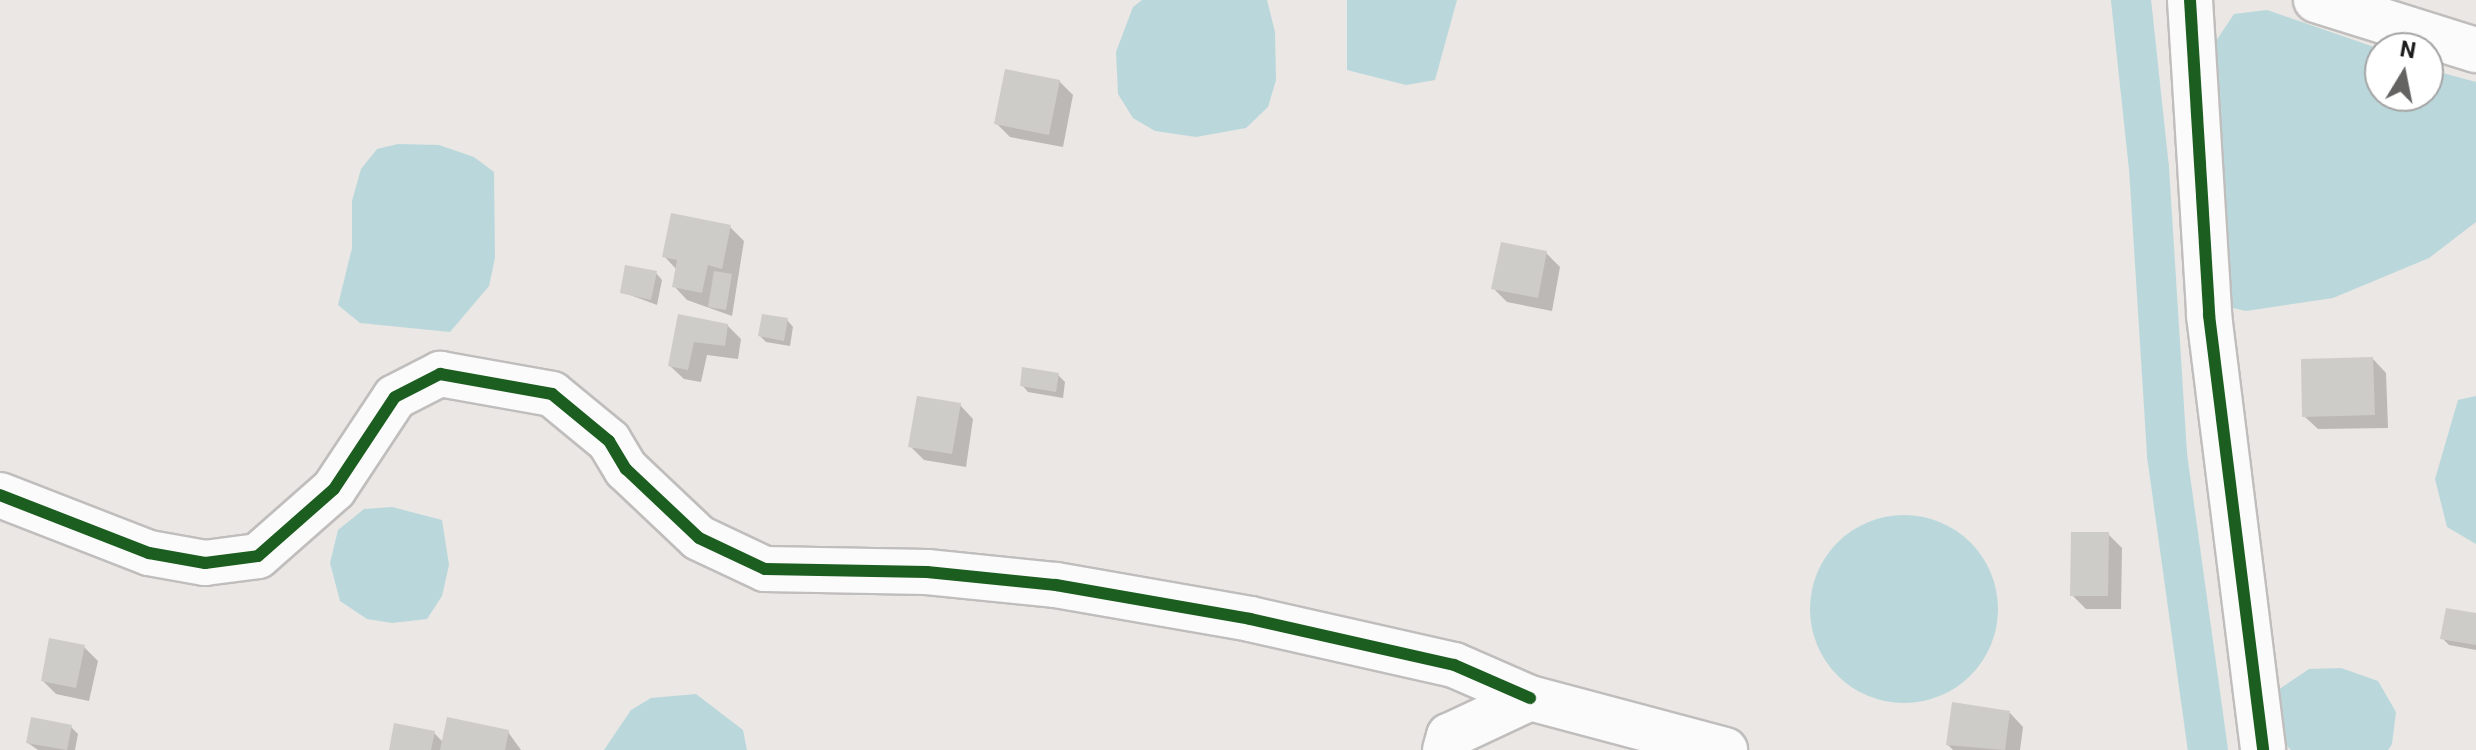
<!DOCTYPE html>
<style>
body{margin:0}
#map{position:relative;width:2476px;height:750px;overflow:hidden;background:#eae7e4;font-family:Roboto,sans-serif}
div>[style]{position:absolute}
.water>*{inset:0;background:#bad8db}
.round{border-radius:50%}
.shadow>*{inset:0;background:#0003}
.canal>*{height:40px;margin:-20px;padding:0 20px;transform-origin:20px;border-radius:20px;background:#bad8db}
.building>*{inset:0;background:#ceccc9}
.roads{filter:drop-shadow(2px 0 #c0bebd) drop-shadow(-2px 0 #c0bebd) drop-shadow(0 2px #c0bebd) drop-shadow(0 -2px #c0bebd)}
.minor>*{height:44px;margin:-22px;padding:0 22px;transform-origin:22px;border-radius:22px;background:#fcfbfb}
.cycleway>*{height:12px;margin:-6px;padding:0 6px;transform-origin:6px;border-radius:6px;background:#1b5e20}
span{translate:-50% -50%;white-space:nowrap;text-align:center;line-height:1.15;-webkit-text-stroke:6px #fff;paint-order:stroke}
.north{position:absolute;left:2364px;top:32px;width:80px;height:80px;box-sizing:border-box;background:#fff;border:2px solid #a4a4a4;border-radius:50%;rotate:10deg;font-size:22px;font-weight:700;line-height:32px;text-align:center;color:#1c1c1c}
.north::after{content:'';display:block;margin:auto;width:28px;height:36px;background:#646362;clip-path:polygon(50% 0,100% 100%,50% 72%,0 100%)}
</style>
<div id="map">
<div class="water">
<div style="clip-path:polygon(1142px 0,1267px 0,1275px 32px,1276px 80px,1268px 107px,1246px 128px,1196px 137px,1155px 131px,1133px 118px,1118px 94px,1116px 52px,1133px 7px)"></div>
<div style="clip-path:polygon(1347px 0,1457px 0,1435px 80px,1406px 85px,1347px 70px)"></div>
<div style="clip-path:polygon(2267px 10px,2380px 49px,2380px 96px,2428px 96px,2428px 69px,2476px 82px,2476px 222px,2429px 258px,2333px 298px,2246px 311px,2224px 306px,2214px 44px,2234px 14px)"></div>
<div style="clip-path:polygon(398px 144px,439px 145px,474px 157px,494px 172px,495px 258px,489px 286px,450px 332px,360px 323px,338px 305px,352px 248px,352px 201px,361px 169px,377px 149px)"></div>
<div style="clip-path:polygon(2476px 396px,2476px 544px,2447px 527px,2435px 479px,2458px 400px)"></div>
<div style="clip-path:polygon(392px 507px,442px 520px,449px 565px,442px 596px,427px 619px,392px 623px,367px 619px,340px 601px,330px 563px,338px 530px,364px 509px)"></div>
<div class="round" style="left:1810px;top:515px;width:188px;height:188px"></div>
<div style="clip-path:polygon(2341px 668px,2378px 681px,2396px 712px,2392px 744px,2388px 750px,2291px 750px,2281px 740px,2278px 690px,2309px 669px)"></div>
<div style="clip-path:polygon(696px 694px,743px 730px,747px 750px,604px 750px,631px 710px,651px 698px)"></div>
</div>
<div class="shadow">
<div style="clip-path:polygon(1059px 81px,1073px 95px,1063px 147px,1010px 137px,996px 123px)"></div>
<div style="clip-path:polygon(730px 227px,744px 241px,732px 316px,687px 300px,674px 286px,677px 270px,664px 256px)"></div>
<div style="clip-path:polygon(1546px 253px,1560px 267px,1552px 311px,1507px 302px,1494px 289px)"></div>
<div style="clip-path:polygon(656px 273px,662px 280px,657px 305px,622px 292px)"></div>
<div style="clip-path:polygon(679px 316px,727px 325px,741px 339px,738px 359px,707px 355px,701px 382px,684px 379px,670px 366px)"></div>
<div style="clip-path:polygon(787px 320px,793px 327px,790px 346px,766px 342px,760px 336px)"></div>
<div style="clip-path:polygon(2373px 359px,2386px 373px,2388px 428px,2318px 429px,2304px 416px)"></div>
<div style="clip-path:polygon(1058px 375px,1065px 382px,1063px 398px,1028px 392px,1022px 385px)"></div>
<div style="clip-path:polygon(960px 405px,973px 419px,966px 467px,924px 460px,910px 446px)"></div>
<div style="clip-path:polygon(2108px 534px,2122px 548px,2121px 609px,2086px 609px,2072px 595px)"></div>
<div style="clip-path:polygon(2476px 616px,2476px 650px,2449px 645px,2442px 638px)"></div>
<div style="clip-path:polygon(84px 647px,98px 661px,89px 701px,56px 694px,43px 681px)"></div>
<div style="clip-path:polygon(2010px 713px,2023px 727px,2020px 750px,1953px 750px,1948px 745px)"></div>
<div style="clip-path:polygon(71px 727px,78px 734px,75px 750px,38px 750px,28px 743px)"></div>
<div style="clip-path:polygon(508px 732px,521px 750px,391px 750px,434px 733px,443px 742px)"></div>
</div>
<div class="canal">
<div style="left:2131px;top:0;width:169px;rotate:83.9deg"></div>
<div style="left:2149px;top:168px;width:288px;rotate:86.4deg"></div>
<div style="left:2167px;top:455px;width:298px;rotate:82.1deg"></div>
</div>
<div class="building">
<div style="clip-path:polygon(1005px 69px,1060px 80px,1049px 135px,994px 124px)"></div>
<div style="clip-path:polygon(671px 213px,731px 225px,722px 269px,708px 265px,702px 293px,672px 287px,677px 260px,662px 257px)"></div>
<div style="clip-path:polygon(1501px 242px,1547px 251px,1538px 298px,1491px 289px)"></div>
<div style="clip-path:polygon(625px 265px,657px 271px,651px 300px,620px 293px)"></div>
<div style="clip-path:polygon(714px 271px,732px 274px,726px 310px,708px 307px)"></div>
<div style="clip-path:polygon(678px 314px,728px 324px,725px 346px,694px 342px,688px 370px,668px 366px)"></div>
<div style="clip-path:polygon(762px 314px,788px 318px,784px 341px,758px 336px)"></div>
<div style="clip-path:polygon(2373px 357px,2375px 415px,2302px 417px,2301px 359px)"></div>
<div style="clip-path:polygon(1022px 367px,1059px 373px,1056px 392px,1020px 386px)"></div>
<div style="clip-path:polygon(917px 396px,961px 403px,952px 454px,908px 447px)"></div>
<div style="clip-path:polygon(2071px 532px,2109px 532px,2108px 596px,2070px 596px)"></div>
<div style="clip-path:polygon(2446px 608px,2476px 613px,2476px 645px,2440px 639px)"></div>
<div style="clip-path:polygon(49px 638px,85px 645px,76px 688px,41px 681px)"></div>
<div style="clip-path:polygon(1952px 702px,2010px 711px,2005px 750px,1946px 745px)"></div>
<div style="clip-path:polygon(31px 717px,72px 725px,67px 750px,26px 743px)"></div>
<div style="clip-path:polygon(447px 717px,509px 730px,505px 750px,440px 750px)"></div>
<div style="clip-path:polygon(394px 723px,435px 731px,431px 750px,389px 750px)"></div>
</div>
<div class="roads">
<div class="minor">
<div style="left:2190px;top:0;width:316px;rotate:86.5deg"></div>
<div style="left:2209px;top:315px;width:438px;rotate:82.9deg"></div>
<div style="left:2316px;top:0;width:168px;rotate:17.4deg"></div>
<div style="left:0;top:495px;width:160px;rotate:21.3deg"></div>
<div style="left:149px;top:553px;width:57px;rotate:10.1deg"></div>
<div style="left:205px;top:563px;width:53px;rotate:-7.5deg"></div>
<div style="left:258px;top:556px;width:101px;rotate:-41.4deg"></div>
<div style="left:334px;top:489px;width:110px;rotate:-56.5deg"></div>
<div style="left:395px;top:397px;width:51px;rotate:-27.1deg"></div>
<div style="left:440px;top:374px;width:114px;rotate:10.1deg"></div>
<div style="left:552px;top:394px;width:74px;rotate:39.5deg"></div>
<div style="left:609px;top:441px;width:33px;rotate:59deg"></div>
<div style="left:626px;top:469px;width:100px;rotate:43.4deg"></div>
<div style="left:699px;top:538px;width:73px;rotate:25.2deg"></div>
<div style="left:765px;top:569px;width:162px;rotate:1.1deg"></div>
<div style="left:927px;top:572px;width:130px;rotate:5.8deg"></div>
<div style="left:1056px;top:585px;width:197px;rotate:9.9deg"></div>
<div style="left:1250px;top:619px;width:209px;rotate:12.7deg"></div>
<div style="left:1454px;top:665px;width:83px;rotate:23.5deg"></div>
<div style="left:1445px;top:750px;width:15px;rotate:-74deg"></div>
<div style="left:1449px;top:736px;width:89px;rotate:-25.1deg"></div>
<div style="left:1530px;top:698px;width:202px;rotate:14.9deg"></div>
</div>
</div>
<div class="cycleway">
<div style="left:2190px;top:0;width:316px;rotate:86.5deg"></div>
<div style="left:2209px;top:315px;width:438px;rotate:82.9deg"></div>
<div style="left:0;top:495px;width:160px;rotate:21.3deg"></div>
<div style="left:149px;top:553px;width:57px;rotate:10.1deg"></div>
<div style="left:205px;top:563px;width:53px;rotate:-7.5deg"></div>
<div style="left:258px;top:556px;width:101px;rotate:-41.4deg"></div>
<div style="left:334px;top:489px;width:110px;rotate:-56.5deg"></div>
<div style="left:395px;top:397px;width:51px;rotate:-27.1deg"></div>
<div style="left:440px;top:374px;width:114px;rotate:10.1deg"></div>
<div style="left:552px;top:394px;width:74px;rotate:39.5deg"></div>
<div style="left:609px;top:441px;width:33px;rotate:59deg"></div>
<div style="left:626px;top:469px;width:100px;rotate:43.4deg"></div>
<div style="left:699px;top:538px;width:73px;rotate:25.2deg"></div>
<div style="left:765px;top:569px;width:162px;rotate:1.1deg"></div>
<div style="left:927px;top:572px;width:130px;rotate:5.8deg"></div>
<div style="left:1056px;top:585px;width:197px;rotate:9.9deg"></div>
<div style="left:1250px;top:619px;width:209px;rotate:12.7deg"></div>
<div style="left:1454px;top:665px;width:83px;rotate:23.5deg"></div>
</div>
<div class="north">N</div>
</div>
